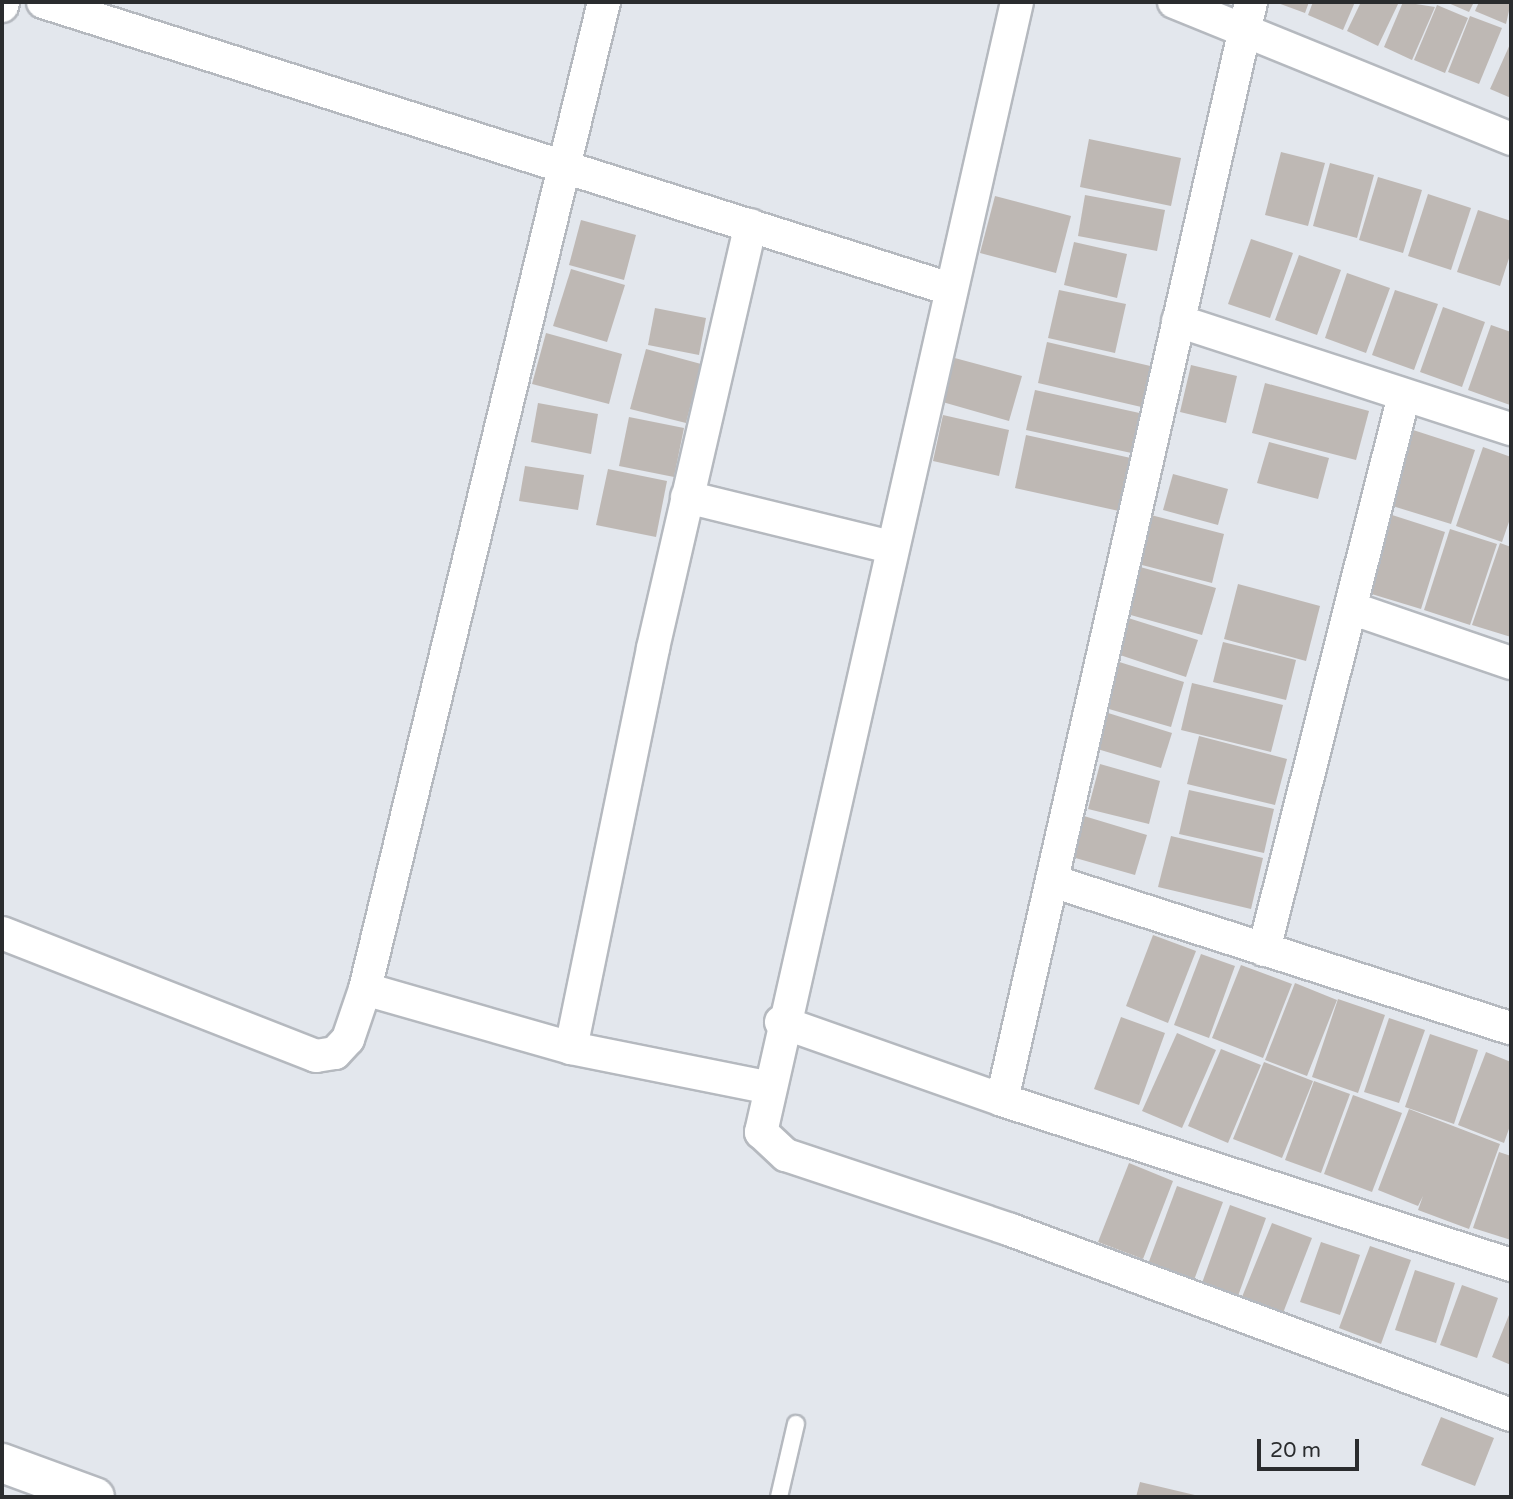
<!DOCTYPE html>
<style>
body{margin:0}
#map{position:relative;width:1513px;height:1499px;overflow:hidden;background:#e3e7ed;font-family:"Varela Round",sans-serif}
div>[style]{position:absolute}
.building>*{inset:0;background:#beb8b4}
.roads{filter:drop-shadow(2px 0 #b5b9bf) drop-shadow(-2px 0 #b5b9bf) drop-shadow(0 2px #b5b9bf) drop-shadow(0 -2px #b5b9bf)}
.service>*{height:16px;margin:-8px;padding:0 8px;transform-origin:8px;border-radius:8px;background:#fff}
.minor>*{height:32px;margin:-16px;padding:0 16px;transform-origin:16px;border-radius:16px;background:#fff}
.trunk>*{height:38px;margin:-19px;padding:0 19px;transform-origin:19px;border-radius:19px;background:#fff}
span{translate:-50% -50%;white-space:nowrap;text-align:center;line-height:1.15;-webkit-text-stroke:6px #e3e7ed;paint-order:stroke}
.frame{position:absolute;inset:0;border:4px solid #2a2c2e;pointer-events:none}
.scale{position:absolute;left:1257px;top:1439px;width:102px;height:32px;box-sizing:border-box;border:4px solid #2a2c2e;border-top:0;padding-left:9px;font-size:21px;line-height:24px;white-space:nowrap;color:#2a2c2e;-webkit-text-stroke:5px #e3e7ed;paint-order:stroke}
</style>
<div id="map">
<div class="building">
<div style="clip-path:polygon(1275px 2px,1309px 2px,1305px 13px)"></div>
<div style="clip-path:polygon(1313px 2px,1355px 2px,1343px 30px,1308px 15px)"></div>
<div style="clip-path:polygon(1361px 2px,1399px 2px,1378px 46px,1347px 31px)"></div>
<div style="clip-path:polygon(1403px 2px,1435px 7px,1412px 60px,1384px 47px)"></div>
<div style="clip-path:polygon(1446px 2px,1474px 2px,1469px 12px)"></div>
<div style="clip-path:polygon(1479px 2px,1511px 2px,1506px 24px,1475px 11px)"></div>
<div style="clip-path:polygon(1437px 5px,1468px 18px,1445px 73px,1414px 60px)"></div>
<div style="clip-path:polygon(1470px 16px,1502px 28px,1479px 84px,1448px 72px)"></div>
<div style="clip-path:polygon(1511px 42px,1511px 98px,1490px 89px)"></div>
<div style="clip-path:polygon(1089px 139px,1181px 158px,1171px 206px,1080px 187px)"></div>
<div style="clip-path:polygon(1281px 152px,1325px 163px,1308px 226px,1265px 215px)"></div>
<div style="clip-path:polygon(1330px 163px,1374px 175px,1357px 238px,1313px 226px)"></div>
<div style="clip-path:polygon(1378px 177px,1422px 190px,1403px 253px,1359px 240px)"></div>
<div style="clip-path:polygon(1428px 194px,1471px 208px,1451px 270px,1408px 256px)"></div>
<div style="clip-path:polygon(1085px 195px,1165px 210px,1157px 251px,1078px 236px)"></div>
<div style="clip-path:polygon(995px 196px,1071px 216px,1056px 273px,980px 253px)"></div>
<div style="clip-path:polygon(1478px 210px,1511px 221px,1511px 252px,1500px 286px,1457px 272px)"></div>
<div style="clip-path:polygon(581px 220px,636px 235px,624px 280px,569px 265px)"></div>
<div style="clip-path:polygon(1251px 239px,1293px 253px,1270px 318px,1228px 304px)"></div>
<div style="clip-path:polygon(1074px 242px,1127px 254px,1117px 298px,1064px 285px)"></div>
<div style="clip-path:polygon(1299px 255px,1341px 270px,1317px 335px,1275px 320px)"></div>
<div style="clip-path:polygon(571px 269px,625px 285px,607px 342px,553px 326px)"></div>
<div style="clip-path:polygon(1347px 273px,1390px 288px,1366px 353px,1325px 338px)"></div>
<div style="clip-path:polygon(1059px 290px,1126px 304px,1115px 353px,1048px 338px)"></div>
<div style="clip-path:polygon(1395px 290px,1438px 304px,1414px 370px,1372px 355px)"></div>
<div style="clip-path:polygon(1443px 307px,1485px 322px,1462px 387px,1420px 372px)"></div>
<div style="clip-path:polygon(655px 308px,706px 318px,699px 355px,648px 345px)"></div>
<div style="clip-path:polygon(1491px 325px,1511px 332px,1510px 405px,1468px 390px)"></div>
<div style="clip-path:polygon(546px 333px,622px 354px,609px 404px,532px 384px)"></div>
<div style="clip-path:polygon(1047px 342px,1159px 368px,1150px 409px,1038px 383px)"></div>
<div style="clip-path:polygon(646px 349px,701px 364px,686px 423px,630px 409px)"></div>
<div style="clip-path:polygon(951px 357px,1022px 376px,1009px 421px,939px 401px)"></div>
<div style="clip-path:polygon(1191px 365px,1237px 376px,1226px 423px,1180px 412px)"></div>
<div style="clip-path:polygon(1265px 383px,1369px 411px,1356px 460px,1252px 433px)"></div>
<div style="clip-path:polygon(1035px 390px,1144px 414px,1136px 454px,1026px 430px)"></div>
<div style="clip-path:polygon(538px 403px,598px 414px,591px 454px,531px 442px)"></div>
<div style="clip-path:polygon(943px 415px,1009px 430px,999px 476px,933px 461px)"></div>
<div style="clip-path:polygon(629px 417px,684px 428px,674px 477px,619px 466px)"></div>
<div style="clip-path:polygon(1410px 429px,1475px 450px,1451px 524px,1386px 504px)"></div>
<div style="clip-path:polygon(1026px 435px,1140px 460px,1128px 513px,1015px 488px)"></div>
<div style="clip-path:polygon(1269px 442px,1329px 458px,1318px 499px,1257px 483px)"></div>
<div style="clip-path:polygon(1483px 447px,1511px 457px,1511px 516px,1502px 542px,1456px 526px)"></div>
<div style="clip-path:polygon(525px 466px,584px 475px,578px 510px,519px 501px)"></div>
<div style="clip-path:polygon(608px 469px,667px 481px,656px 537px,596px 525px)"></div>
<div style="clip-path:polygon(1173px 474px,1228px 489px,1218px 525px,1163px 510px)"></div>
<div style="clip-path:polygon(1389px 514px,1445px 532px,1421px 609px,1365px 592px)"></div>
<div style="clip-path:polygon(1151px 515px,1224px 534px,1212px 583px,1138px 564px)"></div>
<div style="clip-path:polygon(1450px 529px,1497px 544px,1470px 625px,1424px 610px)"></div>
<div style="clip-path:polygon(1500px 543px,1511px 547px,1511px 637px,1472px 625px)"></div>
<div style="clip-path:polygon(1133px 565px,1216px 588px,1202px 635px,1120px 612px)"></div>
<div style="clip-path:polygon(1238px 584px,1320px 606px,1306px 661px,1224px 639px)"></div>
<div style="clip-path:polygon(1125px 617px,1198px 640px,1186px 677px,1114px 653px)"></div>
<div style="clip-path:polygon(1223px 642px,1296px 660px,1286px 700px,1213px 682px)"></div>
<div style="clip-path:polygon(1116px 661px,1184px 682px,1171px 727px,1102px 707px)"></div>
<div style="clip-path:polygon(1192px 683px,1283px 705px,1271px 752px,1181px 730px)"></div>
<div style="clip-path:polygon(1105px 712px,1172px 733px,1161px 768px,1094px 748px)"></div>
<div style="clip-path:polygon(1199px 736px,1287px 759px,1275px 805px,1187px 784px)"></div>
<div style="clip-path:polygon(1100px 764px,1160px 781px,1149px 824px,1088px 809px)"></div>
<div style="clip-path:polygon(1189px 790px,1274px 809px,1264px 853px,1179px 834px)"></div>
<div style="clip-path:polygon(1084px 816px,1147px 835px,1135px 875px,1072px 857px)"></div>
<div style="clip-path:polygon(1171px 836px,1263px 858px,1251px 909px,1158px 887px)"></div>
<div style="clip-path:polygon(1153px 935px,1196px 951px,1168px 1023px,1126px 1006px)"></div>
<div style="clip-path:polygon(1201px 954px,1235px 966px,1209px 1038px,1174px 1025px)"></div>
<div style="clip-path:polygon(1241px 965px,1292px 984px,1263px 1058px,1212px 1038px)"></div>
<div style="clip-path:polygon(1295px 983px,1337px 1000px,1307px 1076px,1265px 1060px)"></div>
<div style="clip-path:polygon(1338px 999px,1385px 1015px,1358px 1093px,1312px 1077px)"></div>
<div style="clip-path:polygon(1121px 1017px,1165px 1033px,1139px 1105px,1094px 1089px)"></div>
<div style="clip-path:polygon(1389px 1018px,1425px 1030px,1399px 1103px,1364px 1092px)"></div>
<div style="clip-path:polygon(1177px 1033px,1216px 1050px,1182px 1128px,1142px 1111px)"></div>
<div style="clip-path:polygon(1430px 1034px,1478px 1050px,1454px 1124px,1405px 1107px)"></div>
<div style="clip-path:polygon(1221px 1049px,1261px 1065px,1228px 1143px,1188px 1126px)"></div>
<div style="clip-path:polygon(1486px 1052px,1511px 1062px,1511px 1123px,1504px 1143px,1458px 1125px)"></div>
<div style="clip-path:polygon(1264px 1062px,1313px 1081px,1282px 1158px,1233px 1139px)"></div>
<div style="clip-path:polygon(1314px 1081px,1350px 1094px,1321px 1173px,1285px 1160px)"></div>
<div style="clip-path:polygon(1353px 1095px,1402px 1113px,1372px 1192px,1324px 1174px)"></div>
<div style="clip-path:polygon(1409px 1109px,1500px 1144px,1469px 1229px,1418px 1210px,1423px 1196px,1418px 1206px,1378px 1190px)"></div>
<div style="clip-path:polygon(1499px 1152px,1511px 1156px,1511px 1240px,1473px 1228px)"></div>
<div style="clip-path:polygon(1129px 1163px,1173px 1181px,1143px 1259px,1098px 1242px)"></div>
<div style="clip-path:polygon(1177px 1186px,1223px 1202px,1194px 1280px,1148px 1264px)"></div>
<div style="clip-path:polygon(1230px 1205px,1266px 1218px,1238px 1296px,1202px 1283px)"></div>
<div style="clip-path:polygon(1272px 1223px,1312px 1238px,1283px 1313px,1242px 1297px)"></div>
<div style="clip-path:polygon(1321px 1242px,1360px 1255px,1340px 1315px,1300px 1302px)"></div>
<div style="clip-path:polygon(1370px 1246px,1411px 1260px,1381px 1344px,1339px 1328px)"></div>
<div style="clip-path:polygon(1415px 1270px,1455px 1283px,1436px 1343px,1395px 1330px)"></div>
<div style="clip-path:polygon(1462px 1285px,1498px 1298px,1477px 1358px,1440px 1345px)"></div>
<div style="clip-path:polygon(1511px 1310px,1511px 1365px,1492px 1357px)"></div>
<div style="clip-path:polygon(1441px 1417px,1494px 1438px,1475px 1486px,1421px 1465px)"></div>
<div style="clip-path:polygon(1140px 1482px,1199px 1496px,1199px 1497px,1136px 1497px)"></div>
</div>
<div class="roads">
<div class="service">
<div style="left:779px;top:1497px;width:75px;rotate:-76.9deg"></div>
</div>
<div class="minor">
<div style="left:43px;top:2px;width:951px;rotate:17.56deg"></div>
<div style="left:1017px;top:2px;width:1159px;rotate:102.76deg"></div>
<div style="left:761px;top:1132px;width:34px;rotate:43deg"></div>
<div style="left:786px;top:1155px;width:237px;rotate:18.4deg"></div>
<div style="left:1011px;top:1230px;width:533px;rotate:20.3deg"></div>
<div style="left:1174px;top:2px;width:364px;rotate:22.1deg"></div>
<div style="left:2px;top:6px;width:4px;rotate:-76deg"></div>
<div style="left:1178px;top:321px;width:350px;rotate:18deg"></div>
<div style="left:687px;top:497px;width:210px;rotate:13.8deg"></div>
<div style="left:1351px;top:608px;width:169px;rotate:19deg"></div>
<div style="left:1052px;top:881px;width:482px;rotate:17.8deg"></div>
<div style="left:2px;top:933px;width:337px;rotate:21.4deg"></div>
<div style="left:316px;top:1056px;width:19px;rotate:-9deg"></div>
<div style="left:335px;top:1053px;width:19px;rotate:-47deg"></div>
<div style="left:348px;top:1039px;width:53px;rotate:-71.2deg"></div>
<div style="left:365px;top:989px;width:214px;rotate:16deg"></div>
<div style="left:571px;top:1048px;width:200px;rotate:11.3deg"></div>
<div style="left:1264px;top:950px;width:572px;rotate:-75.84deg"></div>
<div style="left:365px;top:989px;width:1016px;rotate:-76.39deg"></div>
<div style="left:781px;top:1022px;width:234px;rotate:19.4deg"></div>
<div style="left:1002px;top:1100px;width:535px;rotate:17.96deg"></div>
<div style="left:571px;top:1048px;width:408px;rotate:-78.4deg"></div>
<div style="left:653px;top:648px;width:434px;rotate:-77deg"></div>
<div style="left:1002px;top:1100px;width:1126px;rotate:-77.22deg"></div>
</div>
<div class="trunk">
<div style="left:2px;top:1463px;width:99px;rotate:20.1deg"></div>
</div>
</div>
<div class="frame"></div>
<div class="scale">20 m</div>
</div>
